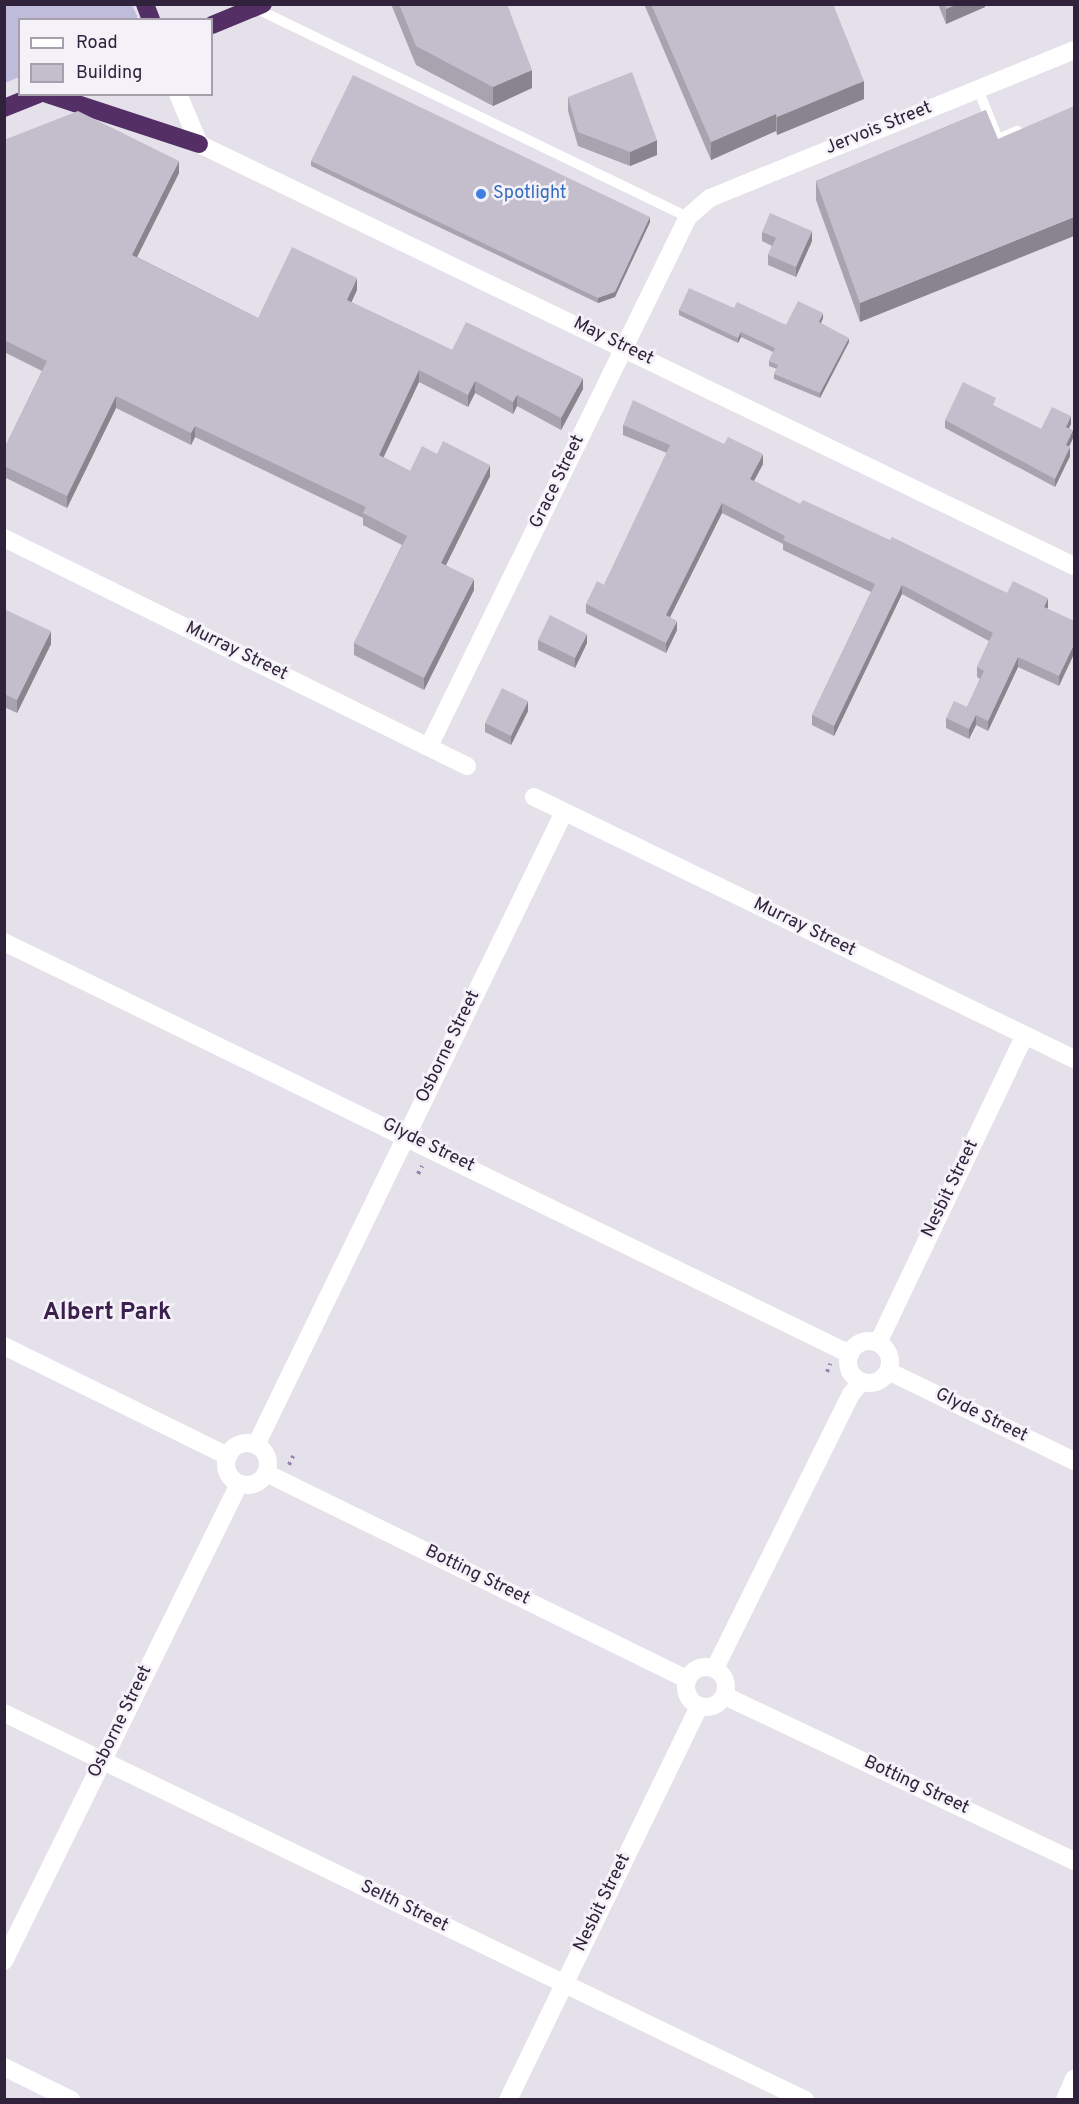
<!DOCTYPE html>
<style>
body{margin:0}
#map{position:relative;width:1079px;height:2104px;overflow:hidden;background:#e5e1eb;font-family:Overpass,sans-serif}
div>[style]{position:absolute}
.green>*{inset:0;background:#bfbbdb}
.path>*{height:4px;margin-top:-2px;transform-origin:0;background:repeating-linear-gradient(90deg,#9a83ad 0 3px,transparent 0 7.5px)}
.lane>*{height:10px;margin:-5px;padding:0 5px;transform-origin:5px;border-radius:5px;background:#fff}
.street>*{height:18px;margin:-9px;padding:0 9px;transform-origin:9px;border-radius:9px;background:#fff}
.street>.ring{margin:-9px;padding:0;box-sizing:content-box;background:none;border:18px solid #fff;border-radius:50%}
.highway>*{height:18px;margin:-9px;padding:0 9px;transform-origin:9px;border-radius:9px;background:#532f66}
.wall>*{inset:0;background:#a9a3af}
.shaded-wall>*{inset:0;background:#89858f}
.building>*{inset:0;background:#c4becc}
.dots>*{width:16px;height:16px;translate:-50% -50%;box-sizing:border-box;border:3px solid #f4f2f8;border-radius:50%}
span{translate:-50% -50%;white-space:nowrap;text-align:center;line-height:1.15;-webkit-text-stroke:5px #f4f2f8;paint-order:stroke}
.street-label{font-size:18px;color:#31223b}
.shop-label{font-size:18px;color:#366cbe}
.left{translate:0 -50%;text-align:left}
.district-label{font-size:24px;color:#3b1f4c;font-weight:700}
.frame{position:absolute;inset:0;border:6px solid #31223b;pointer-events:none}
.legend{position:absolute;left:18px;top:18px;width:195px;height:78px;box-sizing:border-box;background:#f4f2f8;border:2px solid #a69fac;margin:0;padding:8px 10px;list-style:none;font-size:18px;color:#31223b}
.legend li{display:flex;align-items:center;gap:12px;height:30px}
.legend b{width:30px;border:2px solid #a69fac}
</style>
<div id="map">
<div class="green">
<div style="clip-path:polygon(5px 4px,132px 5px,137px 16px,137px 20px,20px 20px,19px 77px,5px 83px)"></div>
</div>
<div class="path">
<div style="left:418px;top:1174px;width:9px;rotate:-63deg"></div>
<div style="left:827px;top:1372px;width:9px;rotate:-69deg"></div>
<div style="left:289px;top:1465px;width:10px;rotate:-66deg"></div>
</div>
<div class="lane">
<div style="left:255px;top:8px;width:481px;rotate:25.8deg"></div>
<div style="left:978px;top:89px;width:54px;rotate:68.2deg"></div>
<div style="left:998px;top:139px;width:21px;rotate:-23deg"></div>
</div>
<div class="street">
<div style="left:178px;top:94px;width:54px;rotate:67.2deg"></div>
<div style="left:199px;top:144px;width:971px;rotate:25.75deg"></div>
<div style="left:4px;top:538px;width:516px;rotate:26.22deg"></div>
<div style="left:429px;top:746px;width:589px;rotate:-63.91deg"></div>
<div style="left:688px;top:217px;width:29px;rotate:-41deg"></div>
<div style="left:710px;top:198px;width:393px;rotate:-22.1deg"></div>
<div style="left:534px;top:797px;width:600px;rotate:25.88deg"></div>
<div style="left:4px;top:942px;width:941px;rotate:25.97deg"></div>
<div class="ring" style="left:848px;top:1341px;width:24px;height:24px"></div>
<div style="left:878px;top:1343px;width:341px;rotate:-64.5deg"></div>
<div style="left:4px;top:1346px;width:250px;rotate:26.2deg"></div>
<div style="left:888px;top:1371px;width:207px;rotate:25.8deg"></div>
<div class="ring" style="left:226px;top:1443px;width:24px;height:24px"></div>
<div style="left:256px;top:1445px;width:704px;rotate:-64.05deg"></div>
<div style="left:266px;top:1473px;width:469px;rotate:26.1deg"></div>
<div class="ring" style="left:686px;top:1667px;width:22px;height:22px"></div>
<div style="left:715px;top:1668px;width:306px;rotate:-63.6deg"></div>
<div style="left:851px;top:1394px;width:16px;rotate:-50deg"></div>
<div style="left:725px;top:1696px;width:386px;rotate:25.3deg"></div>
<div style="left:4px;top:1713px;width:890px;rotate:25.79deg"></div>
<div style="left:4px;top:1961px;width:532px;rotate:-63.77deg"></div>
<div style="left:4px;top:2067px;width:75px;rotate:26.2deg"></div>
<div style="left:508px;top:2100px;width:438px;rotate:-64.1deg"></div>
<div style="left:1065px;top:2100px;width:23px;rotate:-67deg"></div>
</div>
<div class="highway">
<div style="left:145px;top:4px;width:17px;rotate:69deg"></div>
<div style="left:212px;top:25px;width:55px;rotate:-22.4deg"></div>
<div style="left:47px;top:94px;width:160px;rotate:18.2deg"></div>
<div style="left:4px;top:108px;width:37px;rotate:-22deg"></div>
</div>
<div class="wall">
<div style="clip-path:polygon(391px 4px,507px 4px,532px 88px,493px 106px,416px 65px)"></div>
<div style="clip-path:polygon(644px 4px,833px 4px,864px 99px,777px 135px,776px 131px,711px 160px)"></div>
<div style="clip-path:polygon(938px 4px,985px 4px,985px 7px,946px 24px)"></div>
<div style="clip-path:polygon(568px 97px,657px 155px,630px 166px,578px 146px,568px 111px)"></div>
<div style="clip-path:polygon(986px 110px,860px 322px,816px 200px,816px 181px)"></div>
<div style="clip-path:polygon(4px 140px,179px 173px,137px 257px,258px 318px,357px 290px,351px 302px,452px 350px,583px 389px,561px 430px,517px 406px,513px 414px,475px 393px,468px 407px,419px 382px,383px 457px,410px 471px,437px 454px,490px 476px,446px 565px,474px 590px,424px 690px,354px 655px,354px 643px,402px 545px,363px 525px,363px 518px,195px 437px,191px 445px,116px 408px,67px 508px,4px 477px,4px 449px,42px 371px,4px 352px)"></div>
<div style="clip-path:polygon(311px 161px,650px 222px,615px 297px,598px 303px,311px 166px)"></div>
<div style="clip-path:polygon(762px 232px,812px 241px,796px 277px,768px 265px,768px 255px,772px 246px,762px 241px)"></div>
<div style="clip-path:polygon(734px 308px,786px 325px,823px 318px,821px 323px,849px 342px,820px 398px,774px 379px,774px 374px,777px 369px,769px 366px,769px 361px,773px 352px,741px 337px,738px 343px,679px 315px,679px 310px)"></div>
<div style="clip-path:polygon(996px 407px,1041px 429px,1071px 424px,1069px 428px,1073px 438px,1069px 447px,1070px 456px,1055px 487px,945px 428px,945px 420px)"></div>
<div style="clip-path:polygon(623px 425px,763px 464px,754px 481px,800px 504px,1007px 593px,1048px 607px,1047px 609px,1074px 621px,1059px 686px,1018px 667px,988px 731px,976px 725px,969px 739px,946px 728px,946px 718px,967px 707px,980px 679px,977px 677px,977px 667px,989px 641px,902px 594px,834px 736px,812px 725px,812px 715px,871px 592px,783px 550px,783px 544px,722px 513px,670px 617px,677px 630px,666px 653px,586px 613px,586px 604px,604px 585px,667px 453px,623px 435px)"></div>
<div style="clip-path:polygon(4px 609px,51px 644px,17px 713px,4px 707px)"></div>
<div style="clip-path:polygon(538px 640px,587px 643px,575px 668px,538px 650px)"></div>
<div style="clip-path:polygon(528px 711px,511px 745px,485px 732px,485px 723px)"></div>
</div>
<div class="shaded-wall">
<div style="clip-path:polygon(958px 4px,985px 4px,985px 7px,946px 24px,946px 9px)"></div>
<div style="clip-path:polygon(532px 70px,532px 88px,493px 106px,493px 87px)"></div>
<div style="clip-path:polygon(864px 81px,864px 99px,777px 135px,777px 117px)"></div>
<div style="clip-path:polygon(776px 114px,776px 131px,711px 160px,711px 142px)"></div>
<div style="clip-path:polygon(657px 140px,657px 155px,630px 166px,630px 152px)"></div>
<div style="clip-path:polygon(179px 161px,179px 173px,132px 267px,132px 255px)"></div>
<div style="clip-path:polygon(650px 217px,650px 222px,615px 297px,598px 303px,598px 298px)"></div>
<div style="clip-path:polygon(1074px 217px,1074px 236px,860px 322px,860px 303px)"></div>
<div style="clip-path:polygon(812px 231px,812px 241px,796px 277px,796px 267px)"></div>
<div style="clip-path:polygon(357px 278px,357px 290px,347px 312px,347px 300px)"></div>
<div style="clip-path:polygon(823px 313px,823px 318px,819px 327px,819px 322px)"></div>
<div style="clip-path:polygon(741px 332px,741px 337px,738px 343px,738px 338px)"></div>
<div style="clip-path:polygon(849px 338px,849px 342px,820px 398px,820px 393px)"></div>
<div style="clip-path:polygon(419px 370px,419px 382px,379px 467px,379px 455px)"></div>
<div style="clip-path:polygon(583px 378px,583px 389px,561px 430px,561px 418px)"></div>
<div style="clip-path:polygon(475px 381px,475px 393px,468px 407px,468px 395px)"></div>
<div style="clip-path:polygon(517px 395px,517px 406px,513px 414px,513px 402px)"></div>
<div style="clip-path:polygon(116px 396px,116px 408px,67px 508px,67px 496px)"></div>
<div style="clip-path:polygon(1071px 416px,1071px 424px,1066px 435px,1066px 427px)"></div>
<div style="clip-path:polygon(195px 426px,195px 437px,191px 445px,191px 433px)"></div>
<div style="clip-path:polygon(1073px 430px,1073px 438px,1066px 453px,1066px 445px)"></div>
<div style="clip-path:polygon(1070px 447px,1070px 456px,1055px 487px,1055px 479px)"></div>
<div style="clip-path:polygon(763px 454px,763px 464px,750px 488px,750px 479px)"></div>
<div style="clip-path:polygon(490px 465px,490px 476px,441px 575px,441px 563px)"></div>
<div style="clip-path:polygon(722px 503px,722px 513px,666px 625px,666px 615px)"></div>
<div style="clip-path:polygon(474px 579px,474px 590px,424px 690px,424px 678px)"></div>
<div style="clip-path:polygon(902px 585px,902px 594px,834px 736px,834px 726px)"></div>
<div style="clip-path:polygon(1048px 598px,1048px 607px,1044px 617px,1044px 607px)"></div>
<div style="clip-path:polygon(677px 621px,677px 630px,666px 653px,666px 643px)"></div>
<div style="clip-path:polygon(51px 631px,51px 644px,17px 713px,17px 700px)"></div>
<div style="clip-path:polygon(587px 634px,587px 643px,575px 668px,575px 658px)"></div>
<div style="clip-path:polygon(1074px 644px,1074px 654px,1059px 686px,1059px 676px)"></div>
<div style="clip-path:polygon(1018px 657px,1018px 667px,988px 731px,988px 721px)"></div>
<div style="clip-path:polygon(528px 701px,528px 711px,511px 745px,511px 736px)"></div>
<div style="clip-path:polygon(976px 715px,976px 725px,969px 739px,969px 729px)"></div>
</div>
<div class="building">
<div style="clip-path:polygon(399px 4px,507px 4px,532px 70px,493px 87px,416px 46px)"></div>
<div style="clip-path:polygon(651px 4px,833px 4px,864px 81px,777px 117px,776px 114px,711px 142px)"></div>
<div style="clip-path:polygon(944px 4px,958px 4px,946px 9px)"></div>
<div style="clip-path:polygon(632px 72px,657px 140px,630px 152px,578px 132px,568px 97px)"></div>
<div style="clip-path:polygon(353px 75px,650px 217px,615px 292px,598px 298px,311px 161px)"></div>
<div style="clip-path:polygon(1074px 106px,1074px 217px,860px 303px,816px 181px,986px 110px,998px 139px)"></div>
<div style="clip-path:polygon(78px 111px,179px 161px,132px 255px,258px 318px,292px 247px,357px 278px,347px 300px,452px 350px,466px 322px,583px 378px,561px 418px,517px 395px,513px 402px,475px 381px,468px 395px,419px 370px,379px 455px,410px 471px,422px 446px,437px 454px,443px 441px,490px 465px,441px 563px,474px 579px,424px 678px,354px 643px,407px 536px,363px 513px,366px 507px,195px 426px,191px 433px,116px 396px,67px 496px,4px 466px,4px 449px,47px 361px,4px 340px,4px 140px)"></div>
<div style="clip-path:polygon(770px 213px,812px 231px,796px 267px,768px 255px,776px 238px,762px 232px)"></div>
<div style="clip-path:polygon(689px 288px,734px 308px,737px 302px,786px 325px,798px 301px,823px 313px,819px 322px,849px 338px,820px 393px,774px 374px,778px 365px,769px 361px,775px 348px,741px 332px,738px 338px,679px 310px)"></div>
<div style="clip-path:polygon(963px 382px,996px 398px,993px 405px,1041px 429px,1052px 407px,1071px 416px,1066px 427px,1073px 430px,1066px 445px,1070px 447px,1055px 479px,945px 420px)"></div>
<div style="clip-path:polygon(633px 400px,724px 444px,728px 437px,763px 454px,750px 479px,800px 504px,803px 500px,890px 540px,892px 537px,1007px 593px,1013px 581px,1048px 598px,1044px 607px,1074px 621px,1074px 644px,1059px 676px,1018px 657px,988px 721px,976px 715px,969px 729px,946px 718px,954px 701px,967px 707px,984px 671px,977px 667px,993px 633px,902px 585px,834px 726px,812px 715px,875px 584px,783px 540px,785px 536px,722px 503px,666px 615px,677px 621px,666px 643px,586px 604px,597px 581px,604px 585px,670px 445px,623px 425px)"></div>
<div style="clip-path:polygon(4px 609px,51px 631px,17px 700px,4px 694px)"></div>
<div style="clip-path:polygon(550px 615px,587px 634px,575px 658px,538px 640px)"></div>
<div style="clip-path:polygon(502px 688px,528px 701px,511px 736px,485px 723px)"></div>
</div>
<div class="dots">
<div style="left:481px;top:194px;background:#3f7fe0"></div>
</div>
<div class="street-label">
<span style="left:879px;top:129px;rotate:-22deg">Jervois Street</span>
<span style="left:613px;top:342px;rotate:26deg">May Street</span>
<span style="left:558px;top:482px;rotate:-64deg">Grace Street</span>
<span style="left:236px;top:652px;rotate:26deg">Murray Street</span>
<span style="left:804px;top:928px;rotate:26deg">Murray Street</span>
<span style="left:449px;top:1047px;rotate:-64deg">Osborne Street</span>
<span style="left:428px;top:1146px;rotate:26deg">Glyde Street</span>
<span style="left:951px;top:1189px;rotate:-64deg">Nesbit Street</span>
<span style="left:981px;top:1416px;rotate:26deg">Glyde Street</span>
<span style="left:477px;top:1576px;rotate:26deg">Botting Street</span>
<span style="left:121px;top:1722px;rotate:-64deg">Osborne Street</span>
<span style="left:916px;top:1786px;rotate:25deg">Botting Street</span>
<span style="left:603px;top:1903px;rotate:-64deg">Nesbit Street</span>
<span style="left:404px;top:1907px;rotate:26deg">Selth Street</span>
</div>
<div class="shop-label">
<span class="left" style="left:493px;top:194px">Spotlight</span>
</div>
<div class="district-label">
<span style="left:107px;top:1314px">Albert Park</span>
</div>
<div class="frame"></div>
<ul class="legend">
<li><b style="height:8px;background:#fff"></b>Road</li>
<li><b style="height:16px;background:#c4becc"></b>Building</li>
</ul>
</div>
